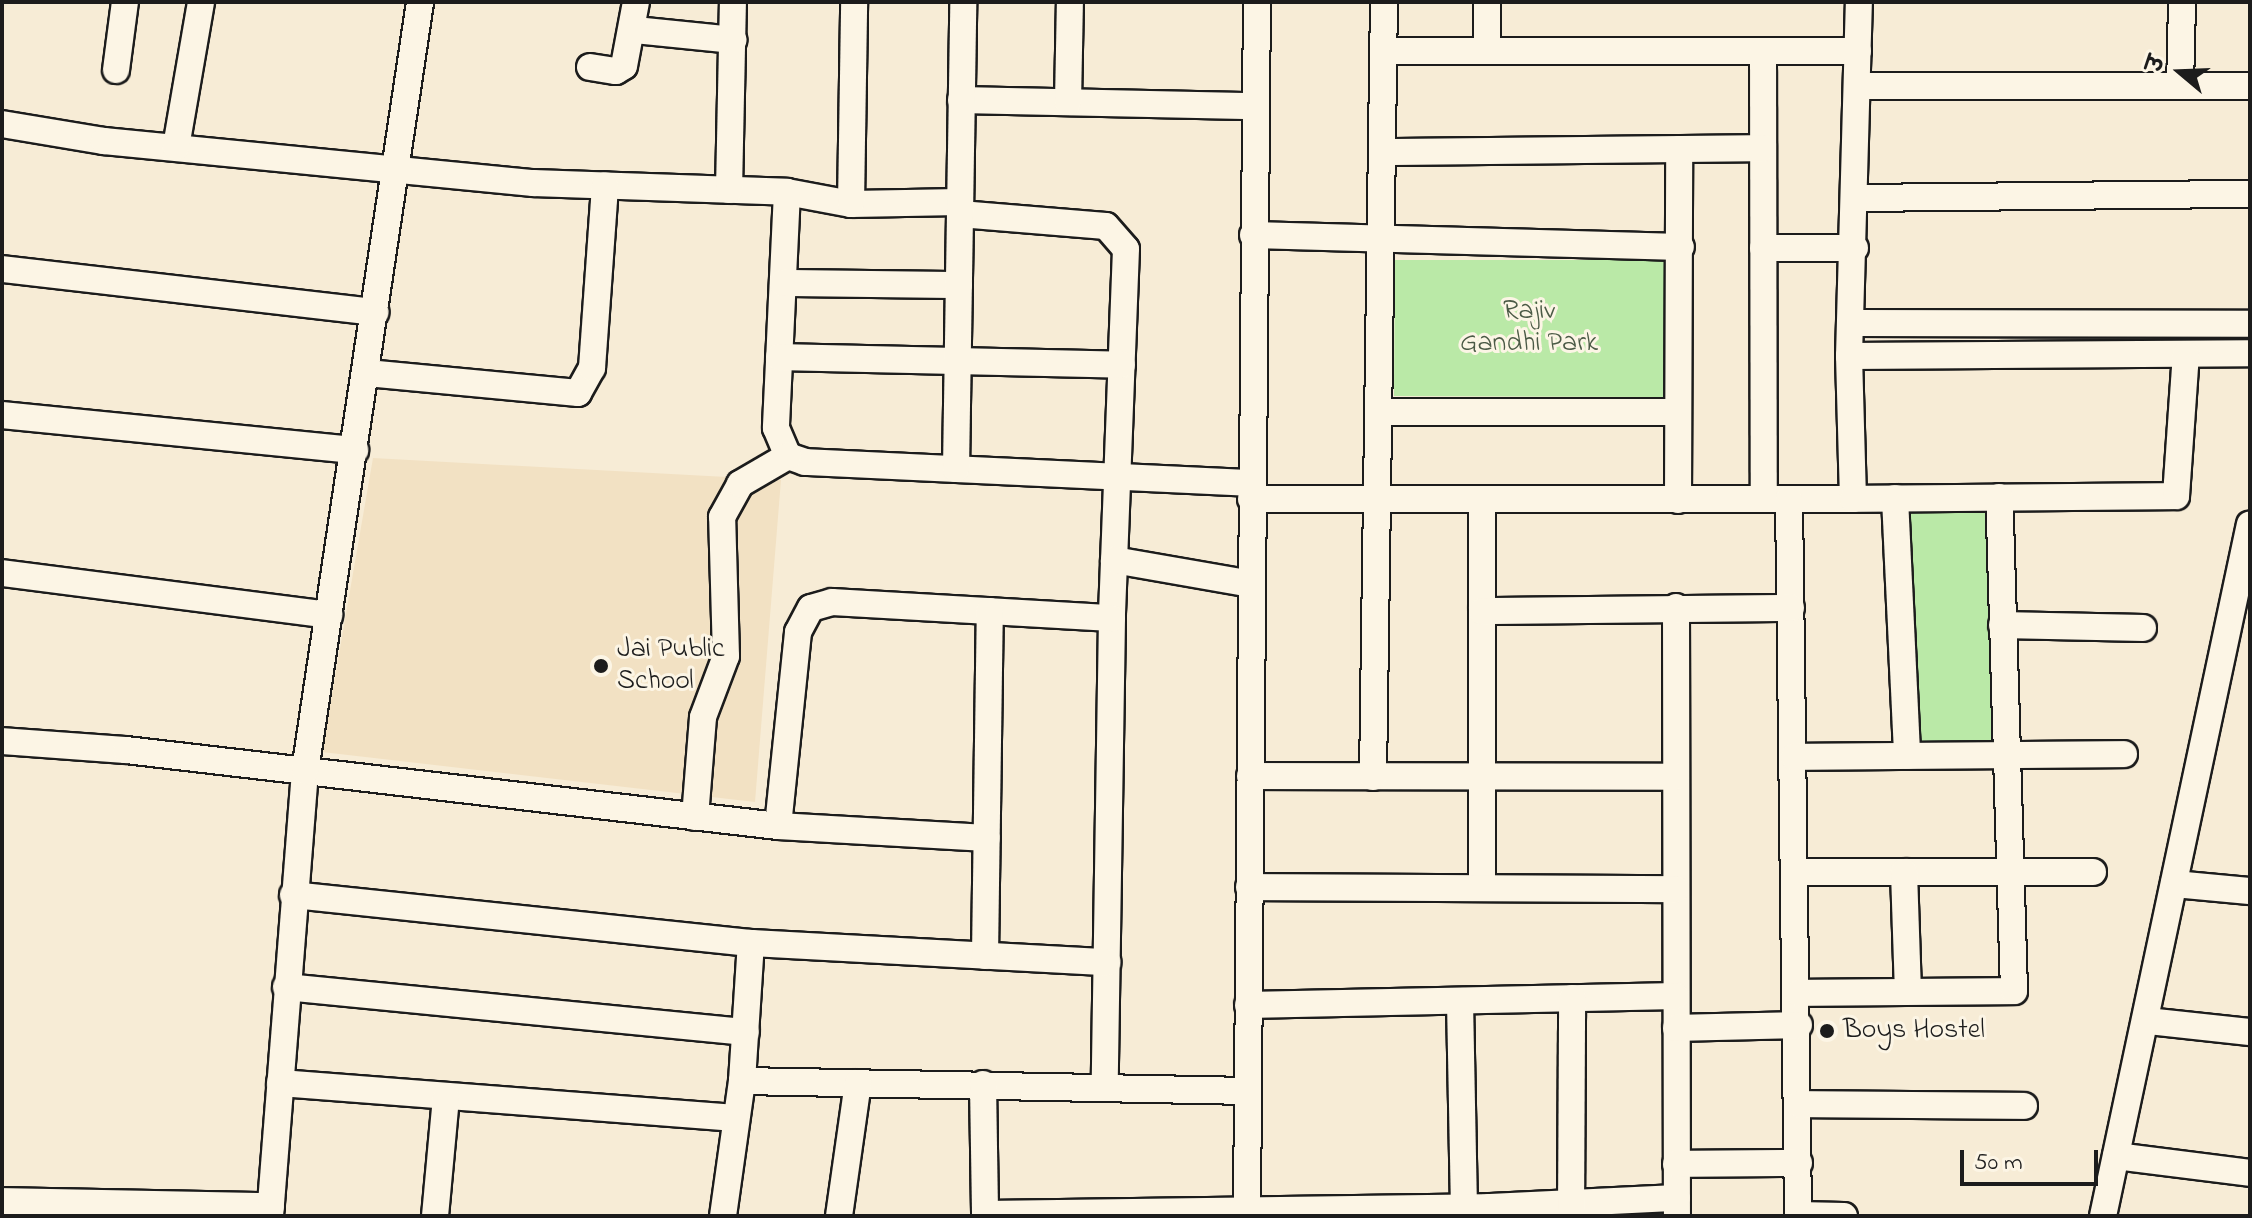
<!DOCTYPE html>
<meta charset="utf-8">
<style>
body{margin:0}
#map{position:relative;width:2252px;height:1218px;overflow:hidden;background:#f7ecd6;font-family:"Indie Flower","Playpen Sans Deva",sans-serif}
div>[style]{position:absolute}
.built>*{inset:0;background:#f2e1c3}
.green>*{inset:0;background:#bae9a7}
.roads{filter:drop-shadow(2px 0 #1c1c1c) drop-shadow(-2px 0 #1c1c1c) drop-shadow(0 2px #1c1c1c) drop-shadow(0 -2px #1c1c1c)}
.minor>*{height:26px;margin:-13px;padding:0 13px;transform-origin:13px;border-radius:13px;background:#fcf5e5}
.dots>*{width:22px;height:22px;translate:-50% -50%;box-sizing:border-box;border:4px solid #fcf5e5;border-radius:50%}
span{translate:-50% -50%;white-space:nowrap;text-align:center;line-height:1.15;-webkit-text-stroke:6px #fcf5e5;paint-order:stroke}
.park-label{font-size:28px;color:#4b5a46}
.poi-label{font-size:28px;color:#1c1c1c}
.left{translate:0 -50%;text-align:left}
.frame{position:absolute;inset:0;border:4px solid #1c1c1c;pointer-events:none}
.north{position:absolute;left:2140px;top:32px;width:80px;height:80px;-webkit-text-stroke:6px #fcf5e5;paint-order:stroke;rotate:289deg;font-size:22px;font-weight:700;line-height:32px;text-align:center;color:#1c1c1c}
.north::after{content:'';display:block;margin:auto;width:28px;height:36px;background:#1c1c1c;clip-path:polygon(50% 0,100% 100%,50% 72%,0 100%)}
.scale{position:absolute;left:1960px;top:1150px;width:138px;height:36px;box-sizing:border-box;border:4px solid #1c1c1c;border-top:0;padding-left:10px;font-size:24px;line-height:28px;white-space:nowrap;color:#1c1c1c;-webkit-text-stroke:6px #fcf5e5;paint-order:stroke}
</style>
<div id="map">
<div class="built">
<div style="clip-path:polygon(373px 458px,781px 480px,755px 802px,322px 752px)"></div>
</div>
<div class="green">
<div style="clip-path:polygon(1395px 260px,1665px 260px,1664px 397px,1394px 396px)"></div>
<div style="clip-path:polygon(1903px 506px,1987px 510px,1994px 744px,1912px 745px)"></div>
</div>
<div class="roads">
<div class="minor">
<div style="left:1487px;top:2px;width:49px;rotate:90deg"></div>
<div style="left:635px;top:30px;width:99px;rotate:5.8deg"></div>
<div style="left:1384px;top:51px;width:474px"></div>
<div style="left:1763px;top:51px;width:448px;rotate:89.9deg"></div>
<div style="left:590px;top:67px;width:26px;rotate:9deg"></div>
<div style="left:616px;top:71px;width:9px;rotate:-32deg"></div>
<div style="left:624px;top:66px;width:65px;rotate:-79.4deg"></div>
<div style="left:116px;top:70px;width:69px;rotate:-82.5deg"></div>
<div style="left:1857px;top:86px;width:393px"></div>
<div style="left:2180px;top:86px;width:84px;rotate:-88.6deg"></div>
<div style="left:961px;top:100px;width:294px;rotate:1.2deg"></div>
<div style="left:1068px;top:102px;width:100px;rotate:-88.9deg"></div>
<div style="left:2px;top:124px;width:103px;rotate:9.5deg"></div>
<div style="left:104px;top:141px;width:431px;rotate:5.6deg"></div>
<div style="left:533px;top:183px;width:254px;rotate:2deg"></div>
<div style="left:787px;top:192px;width:65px;rotate:10.6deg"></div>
<div style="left:851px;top:204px;width:109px;rotate:-1.1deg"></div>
<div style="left:176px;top:147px;width:147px;rotate:-80.2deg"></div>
<div style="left:1383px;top:152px;width:380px;rotate:-0.6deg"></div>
<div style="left:729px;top:190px;width:188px;rotate:-88.8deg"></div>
<div style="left:787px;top:192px;width:236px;rotate:92.7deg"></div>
<div style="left:776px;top:428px;width:30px;rotate:67deg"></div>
<div style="left:788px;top:456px;width:18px;rotate:19deg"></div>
<div style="left:805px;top:462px;width:446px;rotate:2.7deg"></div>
<div style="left:1856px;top:198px;width:394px;rotate:-0.6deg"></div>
<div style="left:851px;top:204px;width:202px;rotate:-89.1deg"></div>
<div style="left:960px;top:214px;width:146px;rotate:4.7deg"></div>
<div style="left:1106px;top:226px;width:30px;rotate:49deg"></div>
<div style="left:1126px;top:249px;width:369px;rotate:92.2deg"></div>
<div style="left:1112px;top:618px;width:468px;rotate:90.9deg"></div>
<div style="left:1253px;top:235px;width:428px;rotate:1.6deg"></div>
<div style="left:1763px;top:248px;width:92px"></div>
<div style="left:2px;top:269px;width:376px;rotate:6.6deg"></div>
<div style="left:783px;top:283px;width:176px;rotate:0.7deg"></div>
<div style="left:1851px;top:323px;width:399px;rotate:0.1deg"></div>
<div style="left:1849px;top:356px;width:401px;rotate:-0.4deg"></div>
<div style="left:779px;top:357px;width:343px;rotate:1.3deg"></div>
<div style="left:367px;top:373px;width:212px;rotate:5.4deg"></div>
<div style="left:578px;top:393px;width:29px;rotate:-61deg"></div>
<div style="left:592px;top:368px;width:183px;rotate:-85.9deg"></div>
<div style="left:1380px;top:412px;width:298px"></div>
<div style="left:2px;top:415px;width:355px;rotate:5.7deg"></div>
<div style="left:956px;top:469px;width:467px;rotate:-89.1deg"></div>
<div style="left:1895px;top:498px;width:258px;rotate:87.3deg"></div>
<div style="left:1251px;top:499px;width:602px"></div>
<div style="left:1853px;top:499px;width:143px;rotate:-91.6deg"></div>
<div style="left:1849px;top:356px;width:354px;rotate:-88.4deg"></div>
<div style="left:1789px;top:499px;width:717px;rotate:89.28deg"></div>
<div style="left:1853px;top:499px;width:323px;rotate:-0.5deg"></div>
<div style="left:2176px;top:496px;width:142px;rotate:-86deg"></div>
<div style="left:1482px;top:500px;width:388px;rotate:90deg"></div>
<div style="left:1678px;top:500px;width:351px;rotate:-89.8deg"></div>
<div style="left:1114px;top:560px;width:139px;rotate:9.9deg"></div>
<div style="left:2px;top:573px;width:330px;rotate:7.3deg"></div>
<div style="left:1676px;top:607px;width:609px;rotate:89.91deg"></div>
<div style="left:1482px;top:611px;width:309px;rotate:-0.6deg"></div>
<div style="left:2002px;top:625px;width:141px;rotate:1.2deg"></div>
<div style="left:2px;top:741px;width:124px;rotate:4.2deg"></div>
<div style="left:126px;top:750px;width:656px;rotate:6.65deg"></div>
<div style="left:778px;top:826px;width:209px;rotate:3.3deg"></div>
<div style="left:1794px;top:757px;width:330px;rotate:-0.5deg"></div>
<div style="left:1250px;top:776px;width:426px;rotate:0.1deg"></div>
<div style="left:1373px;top:777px;width:775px;rotate:-89.19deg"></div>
<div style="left:695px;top:817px;width:100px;rotate:-85.4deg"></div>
<div style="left:703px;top:717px;width:65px;rotate:-69.3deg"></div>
<div style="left:726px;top:656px;width:139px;rotate:-91.6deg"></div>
<div style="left:722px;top:517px;width:38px;rotate:-61deg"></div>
<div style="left:740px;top:484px;width:56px;rotate:-30.3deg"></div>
<div style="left:778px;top:826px;width:195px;rotate:-84.1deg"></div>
<div style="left:798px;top:632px;width:27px;rotate:-62deg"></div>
<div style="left:811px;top:608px;width:22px;rotate:-16deg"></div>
<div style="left:832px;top:602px;width:280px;rotate:3.3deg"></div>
<div style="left:1796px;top:872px;width:297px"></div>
<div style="left:1904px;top:872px;width:118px;rotate:88.1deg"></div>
<div style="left:2174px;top:884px;width:76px;rotate:5.3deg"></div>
<div style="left:1249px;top:887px;width:427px;rotate:0.3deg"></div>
<div style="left:293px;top:895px;width:461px;rotate:6deg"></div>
<div style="left:751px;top:943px;width:357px;rotate:3.1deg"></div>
<div style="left:985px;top:956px;width:345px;rotate:-89.2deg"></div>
<div style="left:286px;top:987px;width:462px;rotate:5.6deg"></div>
<div style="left:1799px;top:993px;width:215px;rotate:-0.5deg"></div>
<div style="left:2014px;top:991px;width:494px;rotate:-91.7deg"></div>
<div style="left:1460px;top:1001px;width:206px;rotate:88.9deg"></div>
<div style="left:1248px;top:1005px;width:428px;rotate:-1.2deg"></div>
<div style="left:2148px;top:1021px;width:103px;rotate:6.2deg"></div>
<div style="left:1676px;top:1028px;width:123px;rotate:-1.4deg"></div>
<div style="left:742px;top:1081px;width:506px;rotate:1.13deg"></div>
<div style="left:280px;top:1083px;width:457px;rotate:4.4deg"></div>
<div style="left:983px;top:1084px;width:132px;rotate:89.1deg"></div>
<div style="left:1799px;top:1104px;width:225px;rotate:0.5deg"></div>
<div style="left:2116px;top:1156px;width:135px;rotate:7.2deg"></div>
<div style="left:1676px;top:1164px;width:123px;rotate:-0.5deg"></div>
<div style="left:2px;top:1201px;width:269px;rotate:1.1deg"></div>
<div style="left:1247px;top:1210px;width:1208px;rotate:-89.53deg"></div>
<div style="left:985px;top:1214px;width:505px;rotate:-0.79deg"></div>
<div style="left:1490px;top:1207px;width:187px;rotate:-2.8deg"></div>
<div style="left:1798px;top:1215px;width:46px;rotate:1.2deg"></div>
<div style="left:270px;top:1216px;width:446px;rotate:-85.5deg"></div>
<div style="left:305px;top:771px;width:778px;rotate:-81.49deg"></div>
<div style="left:435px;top:1216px;width:120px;rotate:-84.7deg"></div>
<div style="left:723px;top:1216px;width:136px;rotate:-82deg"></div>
<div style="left:742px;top:1081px;width:138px;rotate:-86.3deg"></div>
<div style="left:839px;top:1216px;width:134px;rotate:-81.9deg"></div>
<div style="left:1571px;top:1216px;width:218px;rotate:-89.7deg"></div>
<div style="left:2103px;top:1216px;width:707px;rotate:-78.01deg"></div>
</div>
</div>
<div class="dots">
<div style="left:601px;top:666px;background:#1c1c1c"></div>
<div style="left:1827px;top:1031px;background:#1c1c1c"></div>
</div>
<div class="park-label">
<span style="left:1529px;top:328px">Rajiv<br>Gandhi Park</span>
</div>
<div class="poi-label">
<span class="left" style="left:617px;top:666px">Jai Public<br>School</span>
<span class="left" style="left:1843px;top:1031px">Boys Hostel</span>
</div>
<div class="frame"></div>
<div class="north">उ</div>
<div class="scale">50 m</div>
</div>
